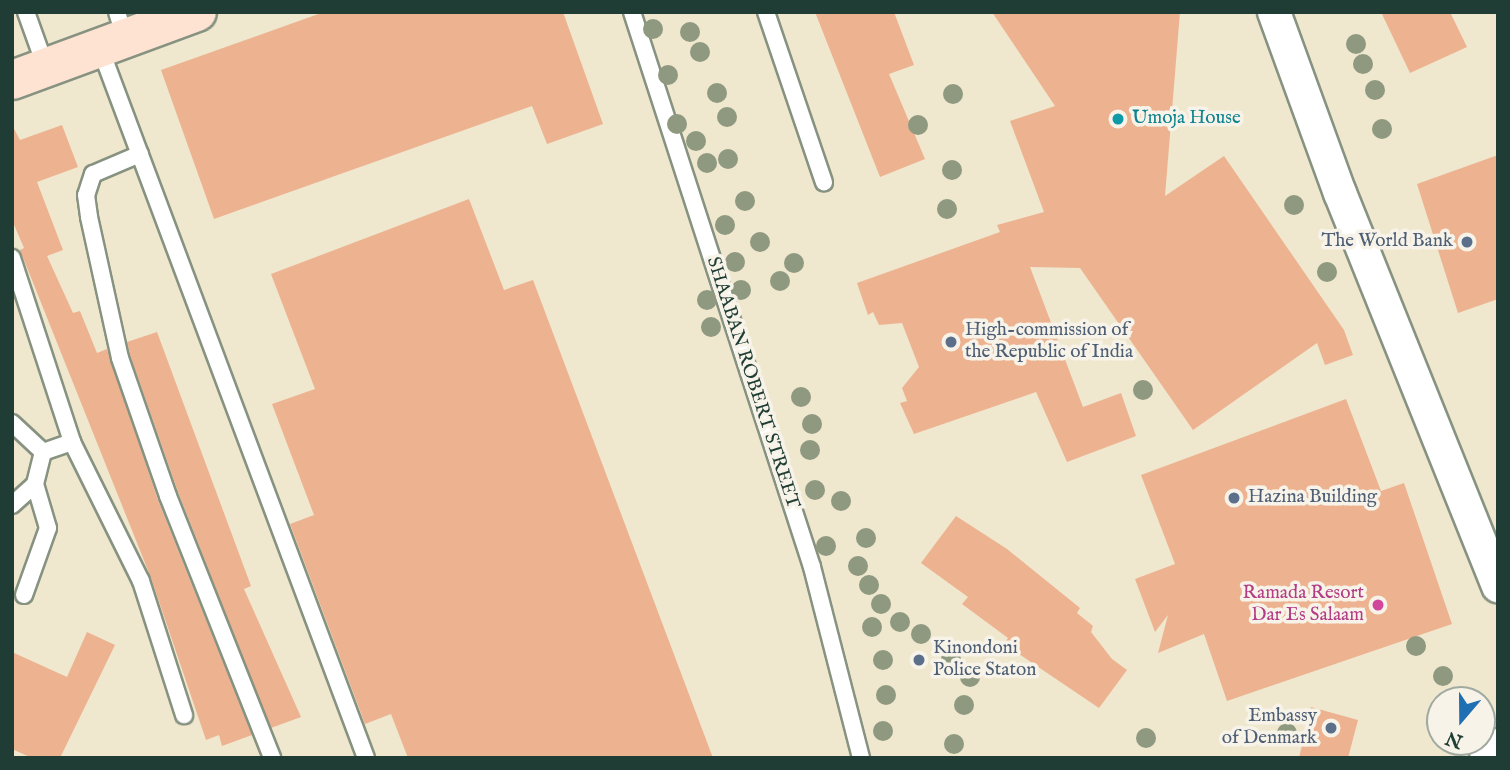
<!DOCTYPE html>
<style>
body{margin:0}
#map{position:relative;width:1510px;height:770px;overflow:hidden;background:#efe7ce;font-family:"IM FELL English",serif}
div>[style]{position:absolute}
.building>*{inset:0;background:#edb391}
.roads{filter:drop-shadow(2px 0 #879281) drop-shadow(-2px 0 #879281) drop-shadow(0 2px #879281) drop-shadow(0 -2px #879281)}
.lane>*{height:16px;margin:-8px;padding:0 8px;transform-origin:8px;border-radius:8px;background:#fff}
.street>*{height:32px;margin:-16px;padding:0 16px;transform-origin:16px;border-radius:16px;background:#fff}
.secondary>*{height:38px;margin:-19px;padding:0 19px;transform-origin:19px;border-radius:19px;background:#fee3d2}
.trees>*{width:20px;height:20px;margin:-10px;border-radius:50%;background:#8e9980}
.dots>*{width:19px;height:19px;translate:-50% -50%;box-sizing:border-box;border:4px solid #f7f3e8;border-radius:50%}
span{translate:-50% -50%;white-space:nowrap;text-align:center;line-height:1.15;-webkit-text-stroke:7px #f7f3e8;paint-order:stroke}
.culture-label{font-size:19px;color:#0d838f}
.left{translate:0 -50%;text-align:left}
.service-label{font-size:19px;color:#4e5e75}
.right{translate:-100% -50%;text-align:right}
.street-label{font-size:19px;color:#1f3d34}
.hotel-label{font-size:19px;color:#b23c85}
.frame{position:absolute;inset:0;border:14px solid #1f3d34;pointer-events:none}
.north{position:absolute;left:1426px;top:686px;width:70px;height:70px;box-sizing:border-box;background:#f7f3e8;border:2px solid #a1aaa0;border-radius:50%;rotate:200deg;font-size:19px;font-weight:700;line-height:28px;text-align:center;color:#1f3d34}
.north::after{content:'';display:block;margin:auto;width:24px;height:32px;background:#1f6fb2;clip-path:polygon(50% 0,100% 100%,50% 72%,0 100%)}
</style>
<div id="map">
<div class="building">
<div style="clip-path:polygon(324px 12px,563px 12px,603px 124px,547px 144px,532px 106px,214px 219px,161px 70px)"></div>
<div style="clip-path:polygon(815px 12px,894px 12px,914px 65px,889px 74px,925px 159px,880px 177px)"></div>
<div style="clip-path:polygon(992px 12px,1180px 12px,1165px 196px,1224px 156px,1344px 330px,1353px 355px,1325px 365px,1317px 343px,1193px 430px,1080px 268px,1030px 267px,1083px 407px,1121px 393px,1136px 436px,1067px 462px,1036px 392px,914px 434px,900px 403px,907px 401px,902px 388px,919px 367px,902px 323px,879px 325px,873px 312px,868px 315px,857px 283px,1000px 232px,997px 225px,1044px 212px,1010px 121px,1055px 106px)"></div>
<div style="clip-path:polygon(1381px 12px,1450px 12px,1467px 47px,1410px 73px)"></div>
<div style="clip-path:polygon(12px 125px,20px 140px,62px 125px,78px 167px,37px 182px,63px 250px,47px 256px,73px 313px,80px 311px,97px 353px,107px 349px,158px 500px,252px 735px,222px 746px,219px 735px,206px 740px,151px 578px,20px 250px,24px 248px,12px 220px)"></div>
<div style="clip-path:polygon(1498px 155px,1498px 299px,1458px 313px,1417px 184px)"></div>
<div style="clip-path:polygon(469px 199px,504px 290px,533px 280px,713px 758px,408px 758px,391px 714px,365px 724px,290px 524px,314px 515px,272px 404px,315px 389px,271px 274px)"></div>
<div style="clip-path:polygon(157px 332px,251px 586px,244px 589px,301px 717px,271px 728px,178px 492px,130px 355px,127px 342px)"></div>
<div style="clip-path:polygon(1346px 399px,1381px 491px,1404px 483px,1452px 624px,1227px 701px,1204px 634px,1158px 653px,1168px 615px,1155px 632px,1135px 579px,1175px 564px,1141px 475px)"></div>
<div style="clip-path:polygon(956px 516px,1007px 549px,1080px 608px,1077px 613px,1093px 626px,1091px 632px,1112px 659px,1127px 670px,1099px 708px,1004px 644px,1008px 638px,962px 604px,968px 597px,921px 563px)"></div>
<div style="clip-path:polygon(87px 632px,115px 645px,60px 758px,32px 758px,12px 749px,12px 652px,67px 677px)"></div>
<div style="clip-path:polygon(1311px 707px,1358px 720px,1348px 758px,1299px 758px)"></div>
</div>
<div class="roads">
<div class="lane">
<div style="left:26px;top:12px;width:59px;rotate:70.3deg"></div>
<div style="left:117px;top:12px;width:28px;rotate:73deg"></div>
<div style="left:632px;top:12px;width:583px;rotate:72.03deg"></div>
<div style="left:812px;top:567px;width:197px;rotate:75.6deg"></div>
<div style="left:766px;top:12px;width:180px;rotate:71.2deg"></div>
<div style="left:100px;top:48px;width:758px;rotate:69.46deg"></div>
<div style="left:140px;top:154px;width:51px;rotate:156.9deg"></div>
<div style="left:93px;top:174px;width:22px;rotate:108deg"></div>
<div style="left:86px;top:195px;width:22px;rotate:82deg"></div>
<div style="left:89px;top:217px;width:144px;rotate:77.6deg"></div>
<div style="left:120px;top:358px;width:146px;rotate:70.8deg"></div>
<div style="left:168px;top:496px;width:282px;rotate:68.3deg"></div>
<div style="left:12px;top:258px;width:194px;rotate:71.9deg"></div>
<div style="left:72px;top:442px;width:155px;rotate:63.6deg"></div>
<div style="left:141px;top:581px;width:141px;rotate:72.2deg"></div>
<div style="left:12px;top:423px;width:42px;rotate:43.1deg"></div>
<div style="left:12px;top:505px;width:31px;rotate:-42deg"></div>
<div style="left:35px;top:484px;width:33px;rotate:-76deg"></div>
<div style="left:43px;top:452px;width:31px;rotate:-19deg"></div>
<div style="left:24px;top:595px;width:71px;rotate:-70.3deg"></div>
<div style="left:48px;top:528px;width:46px;rotate:-106.5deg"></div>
</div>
<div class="street">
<div style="left:1274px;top:12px;width:193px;rotate:70deg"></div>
<div style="left:1340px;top:193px;width:424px;rotate:68.1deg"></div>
<div style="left:1486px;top:758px;width:18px;rotate:-47deg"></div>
</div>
<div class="secondary">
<div style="left:12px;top:80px;width:197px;rotate:-20.2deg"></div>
</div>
</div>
<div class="trees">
<div style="left:653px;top:29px"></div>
<div style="left:690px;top:32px"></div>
<div style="left:1356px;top:44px"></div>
<div style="left:700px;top:52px"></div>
<div style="left:1363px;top:64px"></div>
<div style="left:668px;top:75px"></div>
<div style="left:1375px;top:90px"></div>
<div style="left:717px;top:93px"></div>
<div style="left:953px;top:94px"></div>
<div style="left:727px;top:117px"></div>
<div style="left:677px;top:124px"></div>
<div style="left:918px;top:125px"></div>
<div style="left:1382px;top:129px"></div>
<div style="left:696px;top:141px"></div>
<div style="left:728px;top:159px"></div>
<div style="left:707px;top:163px"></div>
<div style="left:952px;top:170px"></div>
<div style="left:745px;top:201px"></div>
<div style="left:1294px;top:205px"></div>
<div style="left:947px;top:209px"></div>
<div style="left:725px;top:225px"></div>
<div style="left:760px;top:242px"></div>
<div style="left:735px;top:262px"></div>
<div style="left:794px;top:263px"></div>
<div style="left:1327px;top:272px"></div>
<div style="left:780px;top:281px"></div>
<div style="left:741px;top:290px"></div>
<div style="left:707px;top:300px"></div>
<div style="left:711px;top:327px"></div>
<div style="left:1143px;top:390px"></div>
<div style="left:801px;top:397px"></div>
<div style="left:812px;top:424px"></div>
<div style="left:810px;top:450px"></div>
<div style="left:815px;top:490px"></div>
<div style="left:841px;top:501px"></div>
<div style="left:866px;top:538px"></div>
<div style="left:826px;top:546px"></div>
<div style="left:858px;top:566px"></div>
<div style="left:869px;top:585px"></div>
<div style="left:881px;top:604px"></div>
<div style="left:900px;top:622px"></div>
<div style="left:872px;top:627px"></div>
<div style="left:921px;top:634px"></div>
<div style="left:1416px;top:646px"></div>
<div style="left:951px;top:659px"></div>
<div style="left:883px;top:660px"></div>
<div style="left:1443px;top:676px"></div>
<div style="left:970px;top:677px"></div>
<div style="left:886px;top:695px"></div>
<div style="left:964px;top:705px"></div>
<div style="left:883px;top:731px"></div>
<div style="left:1287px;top:733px"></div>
<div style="left:1146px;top:738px"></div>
<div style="left:954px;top:744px"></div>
</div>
<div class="dots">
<div style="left:1118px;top:119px;background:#0f9aa8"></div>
<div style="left:1467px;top:242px;background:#5c6f8a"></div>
<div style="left:951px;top:342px;background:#5c6f8a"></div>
<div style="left:1234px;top:498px;background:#5c6f8a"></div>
<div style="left:1378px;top:605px;background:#d1479c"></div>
<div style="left:919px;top:660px;background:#5c6f8a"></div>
<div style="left:1331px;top:728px;background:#5c6f8a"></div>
</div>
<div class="culture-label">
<span class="left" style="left:1132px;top:119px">Umoja House</span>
</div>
<div class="service-label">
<span class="right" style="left:1453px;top:242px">The World Bank</span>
<span class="left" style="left:965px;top:342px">High-commission of<br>the Republic of India</span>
<span class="left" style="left:1248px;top:498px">Hazina Building</span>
<span class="left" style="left:933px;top:660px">Kinondoni<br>Police Staton</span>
<span class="right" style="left:1317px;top:728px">Embassy<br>of Denmark</span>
</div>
<div class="street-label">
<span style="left:752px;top:383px;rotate:72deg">SHAABAN ROBERT STREET</span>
</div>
<div class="hotel-label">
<span class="right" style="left:1364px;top:605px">Ramada Resort<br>Dar Es Salaam</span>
</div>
<div class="frame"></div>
<div class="north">N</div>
</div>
